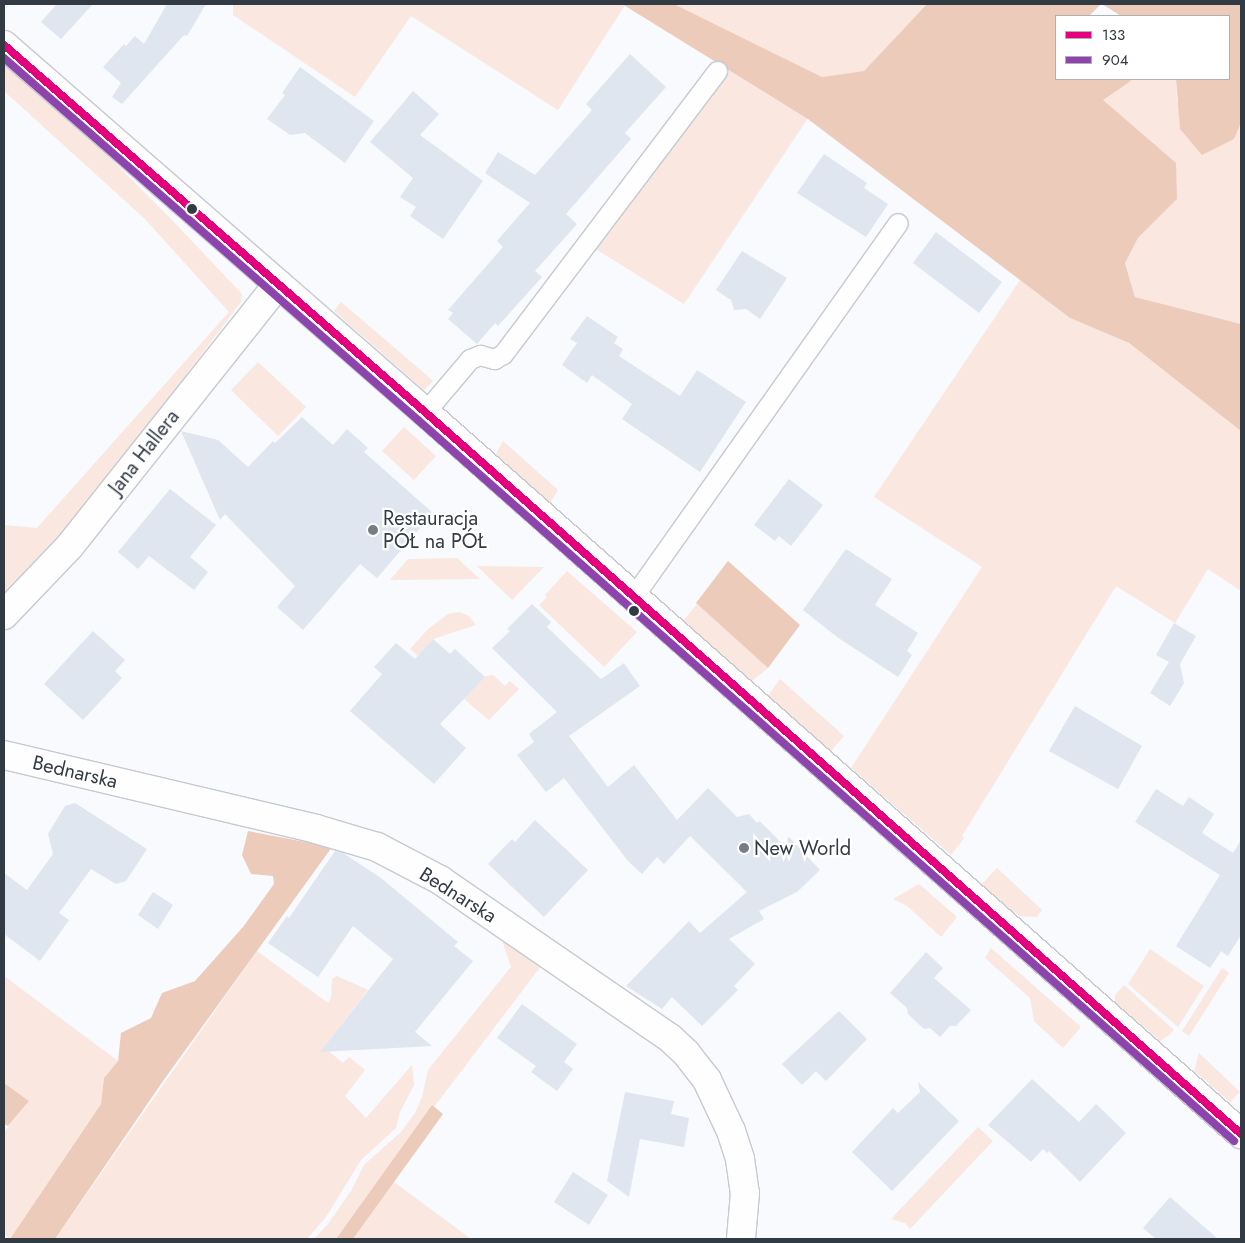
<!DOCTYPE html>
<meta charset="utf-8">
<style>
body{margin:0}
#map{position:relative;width:1245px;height:1243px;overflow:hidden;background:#f8fafd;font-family:Jost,sans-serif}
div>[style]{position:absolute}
.green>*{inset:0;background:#f9e7e0}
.forest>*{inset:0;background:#eccbbb}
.building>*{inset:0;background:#dfe6ef}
.roads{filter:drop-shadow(1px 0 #c6cad0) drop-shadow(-1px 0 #c6cad0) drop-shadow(0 1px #c6cad0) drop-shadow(0 -1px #c6cad0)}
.service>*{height:19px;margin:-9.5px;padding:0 9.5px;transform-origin:9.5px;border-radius:9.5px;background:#fefeff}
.minor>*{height:28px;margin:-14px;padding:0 14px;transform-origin:14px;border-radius:14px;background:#fefeff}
.tertiary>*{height:28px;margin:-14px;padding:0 14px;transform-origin:14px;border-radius:14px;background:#fefeff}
.bus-1>*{height:8px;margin:-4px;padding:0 4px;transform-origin:4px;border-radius:4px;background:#e5007d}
.bus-2>*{height:8px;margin:-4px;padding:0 4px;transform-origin:4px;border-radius:4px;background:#8e44ad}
.dots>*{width:14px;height:14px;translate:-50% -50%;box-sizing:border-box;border:2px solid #fff;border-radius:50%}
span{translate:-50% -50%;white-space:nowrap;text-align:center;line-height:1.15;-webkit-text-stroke:4.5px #fff;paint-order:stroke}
.street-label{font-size:20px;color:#323a44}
.poi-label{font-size:20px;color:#323a44}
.left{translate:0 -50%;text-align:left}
.frame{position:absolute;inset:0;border:5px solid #323a44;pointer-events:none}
.legend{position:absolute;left:1055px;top:15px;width:175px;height:65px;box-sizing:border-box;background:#fff;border:1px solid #adb0b4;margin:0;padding:6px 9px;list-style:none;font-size:15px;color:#323a44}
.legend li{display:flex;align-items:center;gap:10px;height:25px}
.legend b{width:25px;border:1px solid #adb0b4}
</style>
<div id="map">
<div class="green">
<div style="clip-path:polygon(233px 4px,622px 4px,625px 5px,558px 110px,411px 16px,355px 97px,233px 15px)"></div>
<div style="clip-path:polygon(674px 4px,927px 4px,864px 71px,822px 77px)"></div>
<div style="clip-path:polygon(4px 60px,67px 115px,173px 221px,242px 294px,241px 302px,115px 469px,56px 542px,4px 597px,4px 525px,37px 528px,229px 312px,145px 219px,4px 91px)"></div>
<div style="clip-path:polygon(730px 70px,808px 118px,684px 304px,594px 248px)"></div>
<div style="clip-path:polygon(1130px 79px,1176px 79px,1177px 102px,1234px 139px,1241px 123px,1241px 324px,1135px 297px,1125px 262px,1138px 238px,1177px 199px,1102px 100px,1130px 81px)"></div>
<div style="clip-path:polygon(1020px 280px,1070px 318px,1129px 343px,1241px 431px,1241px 591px,1208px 569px,1175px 623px,1116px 586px,962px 836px,964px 838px,951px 855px,851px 768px,982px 567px,874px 497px)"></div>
<div style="clip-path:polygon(341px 302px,423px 372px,433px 381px,424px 390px,334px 311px)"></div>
<div style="clip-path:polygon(258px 362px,306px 407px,278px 436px,231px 390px)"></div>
<div style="clip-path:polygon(404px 427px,436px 456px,414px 480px,382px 451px)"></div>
<div style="clip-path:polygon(503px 441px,558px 490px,550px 503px,496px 454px)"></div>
<div style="clip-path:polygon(457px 558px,480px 579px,390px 580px,408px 559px)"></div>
<div style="clip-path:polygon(477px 566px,544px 567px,512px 600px)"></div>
<div style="clip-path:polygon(567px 571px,637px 632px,604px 667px,539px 605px,547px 597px,545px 595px)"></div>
<div style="clip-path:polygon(697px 604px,768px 668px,752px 681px,683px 621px)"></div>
<div style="clip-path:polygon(459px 612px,469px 616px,476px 625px,433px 639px,418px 656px,410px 649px,428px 629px,448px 614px)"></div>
<div style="clip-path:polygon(493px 675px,505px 686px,510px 681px,519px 689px,489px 720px,464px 699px,486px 676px)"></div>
<div style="clip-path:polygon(780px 679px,844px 736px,831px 751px,768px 696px)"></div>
<div style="clip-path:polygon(997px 868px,1042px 910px,1037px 917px,1019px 916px,981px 885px)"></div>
<div style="clip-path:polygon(919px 884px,957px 917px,941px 937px,906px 905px,893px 899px)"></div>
<div style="clip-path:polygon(505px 939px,541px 966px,434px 1107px,432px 1105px,336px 1239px,314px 1239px,328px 1224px,351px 1191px,364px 1165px,401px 1132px,415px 1113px,422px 1097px,428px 1070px,511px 967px,503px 943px)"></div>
<div style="clip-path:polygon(991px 948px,1081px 1027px,1063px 1048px,1034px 1021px,1030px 998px,985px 958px)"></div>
<div style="clip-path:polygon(1150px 949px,1204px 986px,1178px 1027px,1128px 984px)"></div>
<div style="clip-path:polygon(257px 951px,328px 1003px,331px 998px,332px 979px,337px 976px,368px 990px,324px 1047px,343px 1063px,349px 1057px,365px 1070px,345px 1096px,366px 1118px,412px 1065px,414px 1085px,400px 1112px,396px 1128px,361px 1160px,326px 1217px,307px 1239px,55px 1239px)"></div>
<div style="clip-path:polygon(1222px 968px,1229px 973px,1189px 1036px,1182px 1031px)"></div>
<div style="clip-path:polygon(4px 976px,118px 1061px,104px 1078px,101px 1104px,10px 1239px,4px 1235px,4px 1132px,29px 1101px,4px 1083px)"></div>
<div style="clip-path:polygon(1124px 985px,1174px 1030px,1168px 1036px,1160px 1041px,1115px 1002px,1115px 995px)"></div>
<div style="clip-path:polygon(1199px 1053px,1240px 1092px,1230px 1102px,1194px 1071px)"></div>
<div style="clip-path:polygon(978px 1127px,993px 1141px,910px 1229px,905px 1223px,891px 1219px)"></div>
<div style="clip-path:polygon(394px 1182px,471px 1239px,353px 1239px)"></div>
</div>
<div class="forest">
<div style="clip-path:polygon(622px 4px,674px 4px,822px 77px,864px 71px,927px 4px,1101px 4px,1089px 16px,1056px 16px,1056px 79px,1130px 79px,1131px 81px,1103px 100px,1176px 163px,1177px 199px,1138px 238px,1125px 263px,1135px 297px,1241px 324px,1241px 431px,1129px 343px,1070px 318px,808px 119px)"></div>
<div style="clip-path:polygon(1102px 4px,1241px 4px,1241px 123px,1234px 139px,1202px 155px,1180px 129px,1176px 79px,1229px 79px,1229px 16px,1121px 16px)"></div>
<div style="clip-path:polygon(728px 561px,800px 625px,768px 668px,696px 603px)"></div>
<div style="clip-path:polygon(248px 831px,332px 847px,163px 1081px,55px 1239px,10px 1239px,101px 1104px,104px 1078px,118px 1061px,121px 1033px,151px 1018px,162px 993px,195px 981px,243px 927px,274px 884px,273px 876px,251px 874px,242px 855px)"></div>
<div style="clip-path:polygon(4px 1083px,29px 1101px,8px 1126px,4px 1124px)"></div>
<div style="clip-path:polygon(432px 1105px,443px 1114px,353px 1239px,336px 1239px)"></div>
</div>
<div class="building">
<div style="clip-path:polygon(57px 4px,93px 4px,61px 39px,41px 22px)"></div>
<div style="clip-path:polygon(167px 4px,206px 4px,187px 36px,184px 35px,122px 104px,112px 97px,121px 83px,103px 67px,124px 44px,126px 46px,135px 36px,144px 44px)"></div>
<div style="clip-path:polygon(630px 54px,666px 87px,625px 133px,631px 139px,566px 214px,577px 224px,535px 271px,542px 277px,498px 326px,495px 323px,477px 344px,448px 319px,453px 313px,448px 310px,503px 247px,497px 241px,530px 203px,485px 173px,498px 152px,535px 175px,592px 110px,586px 104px)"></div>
<div style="clip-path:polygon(300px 67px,374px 121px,345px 163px,305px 133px,290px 135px,267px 119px,285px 95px,282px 93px)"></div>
<div style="clip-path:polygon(413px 91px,439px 114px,420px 135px,483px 181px,443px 239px,410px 216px,416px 207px,400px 197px,413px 178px,370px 142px)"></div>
<div style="clip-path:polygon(824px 154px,867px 183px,864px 188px,888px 204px,866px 237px,797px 193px)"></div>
<div style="clip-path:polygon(936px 232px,1002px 282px,979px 313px,913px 263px)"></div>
<div style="clip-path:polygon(742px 251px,787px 278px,760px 319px,746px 309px,734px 310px,731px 300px,716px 290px)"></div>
<div style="clip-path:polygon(587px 316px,618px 337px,614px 343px,623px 349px,619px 356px,680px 396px,697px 370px,746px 402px,700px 472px,622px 419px,632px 404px,592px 375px,587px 383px,562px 365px,577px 343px,570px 339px)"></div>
<div style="clip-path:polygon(302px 417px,333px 445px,347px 429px,368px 448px,364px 452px,433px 513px,377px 578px,360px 564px,303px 630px,277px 607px,295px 586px,225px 514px,220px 520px,181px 431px,218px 440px,248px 467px,273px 441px,275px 443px)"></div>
<div style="clip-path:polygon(789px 479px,823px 505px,791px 546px,779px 536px,775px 541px,754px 525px)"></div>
<div style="clip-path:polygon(170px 489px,216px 525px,190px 557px,208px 572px,194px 590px,149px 556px,138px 569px,118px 552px)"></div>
<div style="clip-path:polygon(846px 549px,892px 579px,875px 605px,918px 633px,907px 651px,912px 655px,898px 677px,837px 637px,803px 610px)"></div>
<div style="clip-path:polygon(532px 604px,551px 622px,547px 627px,601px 679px,624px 663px,640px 686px,569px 736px,608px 787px,634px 765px,677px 820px,708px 788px,737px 817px,749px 814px,757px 823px,759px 821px,769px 830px,782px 844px,789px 837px,820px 870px,797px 892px,759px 911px,764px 919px,729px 939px,755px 964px,734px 986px,738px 990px,702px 1026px,672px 997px,662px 1009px,626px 986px,689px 921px,700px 933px,747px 892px,690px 836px,664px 864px,657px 857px,642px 874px,628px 861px,564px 778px,546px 792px,517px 755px,534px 742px,529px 734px,557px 712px,492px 648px,510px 631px,507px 629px)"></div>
<div style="clip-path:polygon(1174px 623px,1196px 636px,1180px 664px,1184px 683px,1170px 706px,1150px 693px,1169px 662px,1156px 655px)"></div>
<div style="clip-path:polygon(93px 631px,125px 660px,115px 671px,122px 678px,83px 720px,44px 684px)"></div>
<div style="clip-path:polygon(433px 639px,450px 654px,455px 649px,485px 677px,440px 724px,466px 748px,434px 784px,350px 711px,382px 674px,374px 667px,396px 643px,415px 659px)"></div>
<div style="clip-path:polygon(1075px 706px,1142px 746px,1118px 789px,1049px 751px)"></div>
<div style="clip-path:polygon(1156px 789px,1183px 806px,1189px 797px,1214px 814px,1202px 833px,1233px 853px,1241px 840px,1241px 935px,1228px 956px,1221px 951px,1210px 968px,1176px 946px,1220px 875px,1135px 822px)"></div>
<div style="clip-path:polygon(75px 803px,147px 849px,126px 881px,116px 884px,91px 869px,59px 913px,69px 920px,40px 961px,4px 934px,4px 873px,27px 890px,53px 854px,48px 834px,65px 806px)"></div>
<div style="clip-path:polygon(535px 820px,588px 870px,544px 917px,488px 864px,512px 839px,515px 842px)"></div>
<div style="clip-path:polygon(335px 851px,343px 853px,381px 878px,458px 942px,454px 946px,473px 961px,415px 1032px,432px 1046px,320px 1052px,393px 959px,353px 926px,318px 977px,268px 943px,287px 916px,289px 918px)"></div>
<div style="clip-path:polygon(153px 892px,173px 905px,158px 929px,138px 915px)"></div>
<div style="clip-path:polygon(926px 952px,943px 968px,934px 978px,971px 1010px,956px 1026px,950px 1026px,940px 1037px,930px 1028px,924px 1029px,908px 1014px,907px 1008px,890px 993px)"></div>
<div style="clip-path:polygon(522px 1004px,577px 1044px,564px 1062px,573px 1069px,557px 1091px,531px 1072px,536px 1066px,497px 1038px)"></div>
<div style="clip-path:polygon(839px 1011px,867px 1039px,826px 1081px,816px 1071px,802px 1085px,782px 1064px)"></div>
<div style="clip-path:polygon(1032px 1079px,1079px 1122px,1096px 1104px,1126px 1133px,1080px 1182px,1049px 1151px,1047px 1153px,1043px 1149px,1031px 1162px,988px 1125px)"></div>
<div style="clip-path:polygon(918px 1082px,959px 1121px,892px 1191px,852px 1152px,893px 1108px,898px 1113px,920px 1092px)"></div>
<div style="clip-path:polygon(625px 1092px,674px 1101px,671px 1114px,689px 1118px,684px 1147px,640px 1139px,629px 1197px,607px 1181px)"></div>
<div style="clip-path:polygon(573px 1172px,608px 1195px,589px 1225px,554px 1202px)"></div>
<div style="clip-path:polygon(1170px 1197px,1218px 1239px,1156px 1239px,1143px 1228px)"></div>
</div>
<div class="roads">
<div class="service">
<div style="left:425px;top:412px;width:70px;rotate:-49.7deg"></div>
<div style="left:470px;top:359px;width:11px;rotate:-22deg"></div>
<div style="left:480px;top:355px;width:15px;rotate:16deg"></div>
<div style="left:494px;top:359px;width:10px;rotate:-29deg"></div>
<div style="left:503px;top:354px;width:355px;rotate:-52.9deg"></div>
<div style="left:633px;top:597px;width:458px;rotate:-54.7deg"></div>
</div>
<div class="minor">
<div style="left:4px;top:615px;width:94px;rotate:-46.3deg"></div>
<div style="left:69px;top:547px;width:336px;rotate:-51.5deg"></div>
<div style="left:4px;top:755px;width:321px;rotate:13.3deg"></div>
<div style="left:316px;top:829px;width:64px;rotate:16.4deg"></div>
<div style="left:377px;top:847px;width:71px;rotate:27.6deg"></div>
<div style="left:440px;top:880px;width:279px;rotate:34.5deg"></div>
<div style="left:670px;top:1038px;width:22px;rotate:43deg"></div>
<div style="left:686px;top:1053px;width:34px;rotate:52deg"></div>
<div style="left:707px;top:1080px;width:56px;rotate:64.8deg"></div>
<div style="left:731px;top:1131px;width:29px;rotate:72deg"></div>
<div style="left:740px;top:1159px;width:34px;rotate:82deg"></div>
<div style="left:745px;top:1193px;width:46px;rotate:95deg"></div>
</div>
<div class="tertiary">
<div style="left:4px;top:45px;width:559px;rotate:41.08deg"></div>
<div style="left:425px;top:412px;width:1090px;rotate:41.5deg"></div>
</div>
</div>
<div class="bus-1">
<div style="left:4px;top:45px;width:559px;rotate:41.08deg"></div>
<div style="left:425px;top:412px;width:1090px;rotate:41.5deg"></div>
</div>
<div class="bus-2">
<div style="left:4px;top:58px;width:550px;rotate:41.17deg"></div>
<div style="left:418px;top:420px;width:1089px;rotate:41.46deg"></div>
</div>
<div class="dots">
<div style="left:192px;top:209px;background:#323a44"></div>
<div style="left:373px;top:530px;background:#777d85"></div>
<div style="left:634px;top:611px;background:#323a44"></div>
<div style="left:744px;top:848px;background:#777d85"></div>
</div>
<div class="street-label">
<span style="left:144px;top:452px;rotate:-52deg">Jana Hallera</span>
<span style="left:75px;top:772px;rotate:13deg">Bednarska</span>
<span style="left:458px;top:895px;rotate:32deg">Bednarska</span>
</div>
<div class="poi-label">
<span class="left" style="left:383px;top:530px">Restauracja<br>PÓŁ na PÓŁ</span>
<span class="left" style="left:754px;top:848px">New World</span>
</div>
<div class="frame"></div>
<ul class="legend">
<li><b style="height:6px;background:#e5007d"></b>133</li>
<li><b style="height:6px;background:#8e44ad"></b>904</li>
</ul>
</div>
